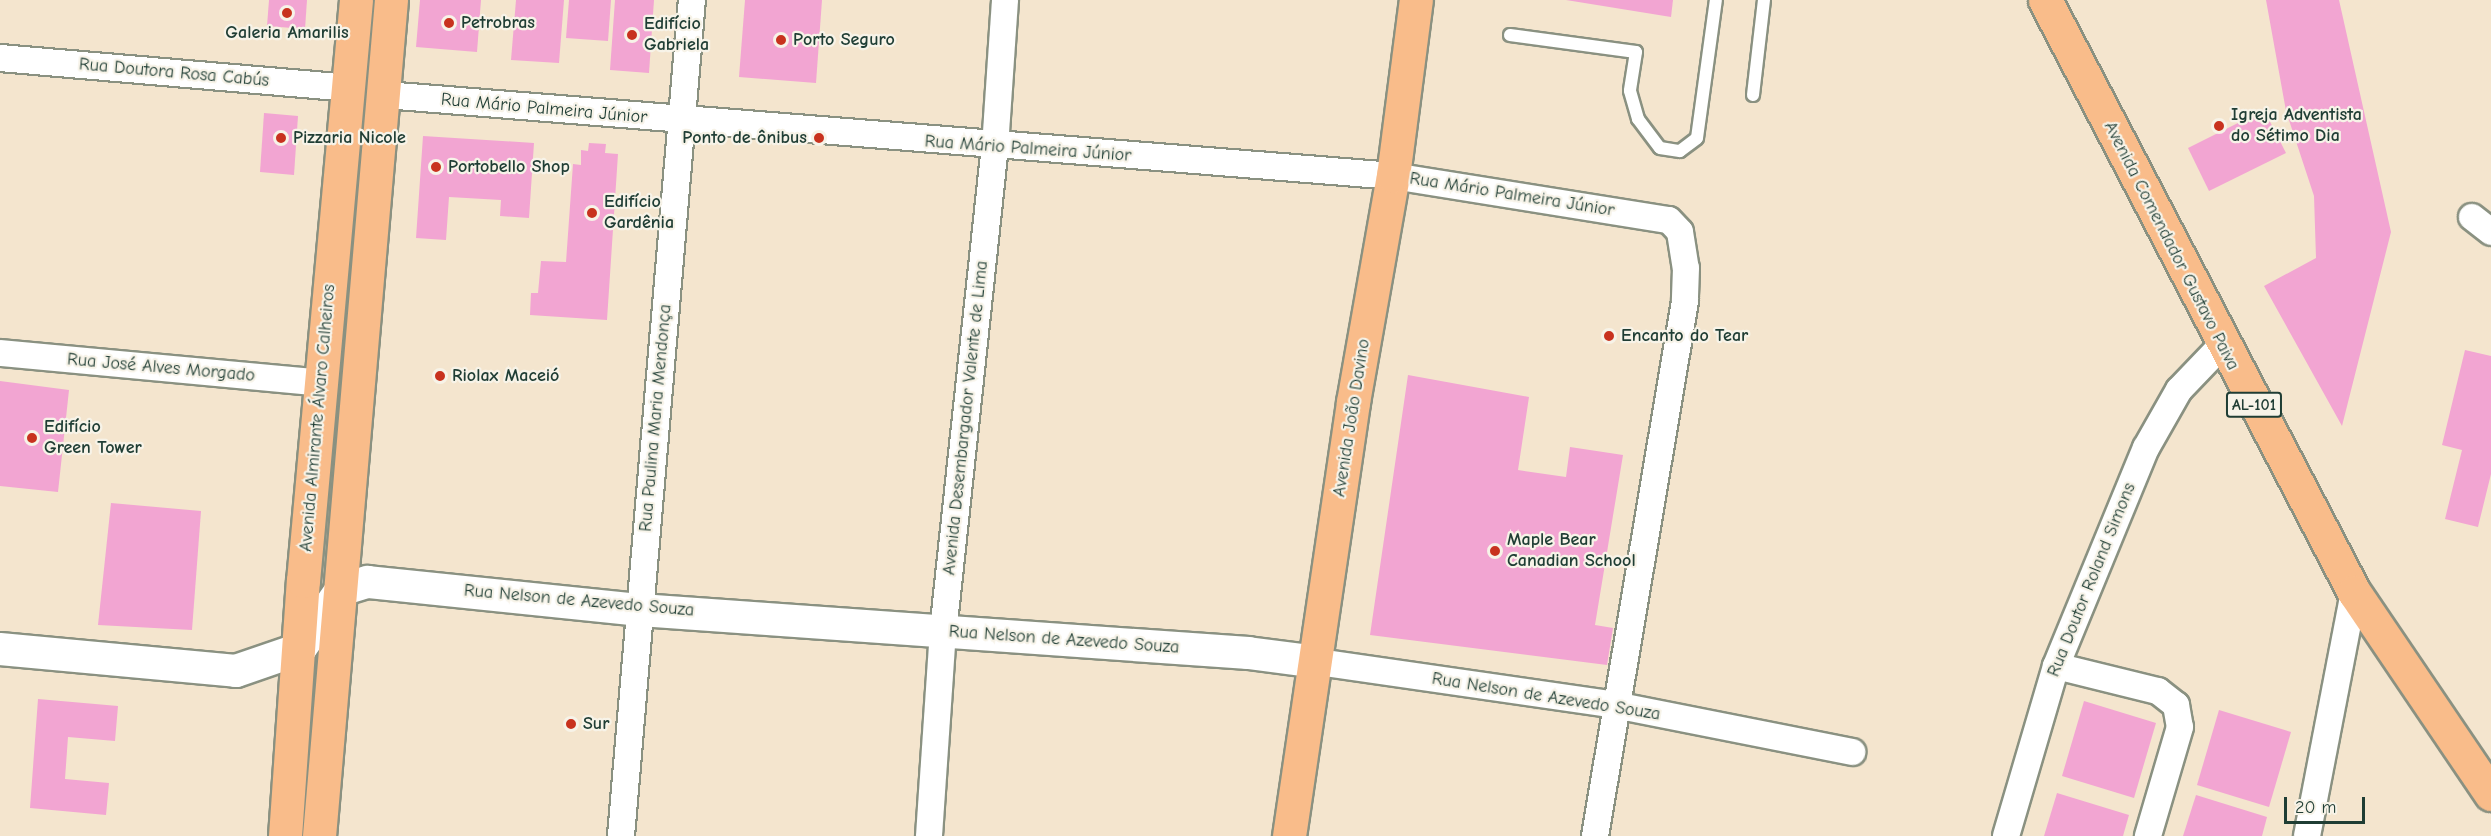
<!DOCTYPE html>
<meta charset="utf-8">
<style>
body{margin:0}
#map{position:relative;width:2491px;height:836px;overflow:hidden;background:#f4e5ce;font-family:"Comic Neue",sans-serif}
div>[style]{position:absolute}
.building>*{inset:0;background:#f2a5d2}
.roads{filter:drop-shadow(2px 0 #8a9181) drop-shadow(-2px 0 #8a9181) drop-shadow(0 2px #8a9181) drop-shadow(0 -2px #8a9181)}
.service>*{height:12px;margin:-6px;padding:0 6px;transform-origin:6px;border-radius:6px;background:#fff}
.minor>*{height:26px;margin:-13px;padding:0 13px;transform-origin:13px;border-radius:13px;background:#fff}
.tertiary>*{height:32px;margin:-16px;padding:0 16px;transform-origin:16px;border-radius:16px;background:#fff}
.primary>*{height:33px;margin:-16.5px;padding:0 16.5px;transform-origin:16.5px;border-radius:16.5px;background:#f9bc8a}
.dots>*{width:16px;height:16px;translate:-50% -50%;box-sizing:border-box;border:3px solid #f7f3e8;border-radius:50%}
span{translate:-50% -50%;white-space:nowrap;text-align:center;line-height:1.15;-webkit-text-stroke:4.5px #f7f3e8;paint-order:stroke}
.shield-label span{padding:2px 4px;background:#f7f3e8;border:2px solid;border-radius:4px;-webkit-text-stroke-width:0}
.shield-label{font-size:16px;color:#1f3d34;font-weight:700}
.poi-label{font-size:18px;color:#1f3d34;font-weight:700}
.left{translate:0 -50%;text-align:left}
.right{translate:-100% -50%;text-align:right}
.street-label{font-size:18px;color:#1f3d34}
.scale{position:absolute;left:2284px;top:797px;width:81px;height:27px;box-sizing:border-box;border:3px solid #1f3d34;border-top:0;padding-left:8px;font-size:18px;line-height:21px;white-space:nowrap;color:#1f3d34;-webkit-text-stroke:4px #f7f3e8;paint-order:stroke}
</style>
<div id="map">
<div class="building">
<div style="clip-path:polygon(269px 0,307px 0,305px 29px,267px 26px)"></div>
<div style="clip-path:polygon(420px 0,481px 0,477px 52px,416px 47px)"></div>
<div style="clip-path:polygon(516px 0,564px 0,559px 63px,511px 60px)"></div>
<div style="clip-path:polygon(569px 0,611px 0,608px 41px,566px 38px)"></div>
<div style="clip-path:polygon(615px 0,654px 0,649px 73px,610px 70px)"></div>
<div style="clip-path:polygon(745px 0,822px 0,816px 83px,739px 77px)"></div>
<div style="clip-path:polygon(1566px 0,1673px 0,1671px 17px)"></div>
<div style="clip-path:polygon(2266px 0,2339px 0,2391px 232px,2342px 426px,2264px 286px,2316px 258px,2314px 196px,2286px 111px)"></div>
<div style="clip-path:polygon(2264px 110px,2286px 153px,2209px 191px,2188px 148px)"></div>
<div style="clip-path:polygon(264px 113px,298px 116px,294px 175px,260px 172px)"></div>
<div style="clip-path:polygon(423px 136px,534px 143px,529px 218px,500px 216px,501px 200px,449px 197px,446px 240px,416px 238px)"></div>
<div style="clip-path:polygon(589px 143px,606px 144px,605px 153px,618px 154px,607px 320px,530px 315px,531px 293px,538px 293px,541px 261px,566px 262px,573px 164px,581px 165px,581px 150px,588px 151px)"></div>
<div style="clip-path:polygon(2465px 350px,2491px 356px,2491px 474px,2478px 527px,2445px 519px,2462px 450px,2442px 445px)"></div>
<div style="clip-path:polygon(1408px 375px,1529px 397px,1518px 470px,1566px 477px,1570px 447px,1623px 455px,1595px 625px,1613px 628px,1607px 665px,1370px 635px)"></div>
<div style="clip-path:polygon(0 381px,69px 390px,58px 492px,0 486px)"></div>
<div style="clip-path:polygon(111px 503px,201px 511px,192px 630px,98px 625px)"></div>
<div style="clip-path:polygon(38px 699px,118px 706px,115px 741px,68px 737px,65px 779px,109px 783px,106px 815px,30px 808px)"></div>
<div style="clip-path:polygon(2084px 701px,2156px 723px,2134px 798px,2062px 776px)"></div>
<div style="clip-path:polygon(2219px 710px,2291px 732px,2269px 807px,2197px 785px)"></div>
<div style="clip-path:polygon(2057px 793px,2129px 815px,2123px 836px,2044px 836px)"></div>
<div style="clip-path:polygon(2196px 795px,2267px 817px,2262px 836px,2183px 836px)"></div>
</div>
<div class="roads">
<div class="service">
<div style="left:1510px;top:35px;width:127px;rotate:7.7deg"></div>
<div style="left:1636px;top:52px;width:39px;rotate:99deg"></div>
<div style="left:1630px;top:91px;width:29px;rotate:74deg"></div>
<div style="left:1638px;top:119px;width:36px;rotate:53deg"></div>
<div style="left:1660px;top:148px;width:20px;rotate:9deg"></div>
<div style="left:1680px;top:151px;width:21px;rotate:-37deg"></div>
<div style="left:1697px;top:138px;width:139px;rotate:-82.2deg"></div>
<div style="left:1753px;top:95px;width:96px;rotate:-83.4deg"></div>
</div>
<div class="minor">
<div style="left:0;top:58px;width:348px;rotate:4.9deg"></div>
<div style="left:385px;top:95px;width:1011px;rotate:4.59deg"></div>
<div style="left:1393px;top:176px;width:279px;rotate:9.1deg"></div>
<div style="left:1669px;top:220px;width:16px;rotate:47deg"></div>
<div style="left:1680px;top:232px;width:36px;rotate:81deg"></div>
<div style="left:1686px;top:268px;width:33px;rotate:92deg"></div>
<div style="left:1685px;top:301px;width:543px;rotate:99.55deg"></div>
<div style="left:2472px;top:217px;width:24px;rotate:38deg"></div>
<div style="left:0;top:353px;width:323px;rotate:5.3deg"></div>
<div style="left:1318px;top:662px;width:300px;rotate:8.2deg"></div>
<div style="left:1615px;top:705px;width:242px;rotate:11.2deg"></div>
<div style="left:2056px;top:666px;width:105px;rotate:13.8deg"></div>
<div style="left:2158px;top:691px;width:23px;rotate:38deg"></div>
<div style="left:2176px;top:705px;width:22px;rotate:80deg"></div>
<div style="left:2180px;top:727px;width:114px;rotate:106.4deg"></div>
<div style="left:621px;top:836px;width:839px;rotate:-85.15deg"></div>
<div style="left:929px;top:836px;width:204px;rotate:-86.1deg"></div>
<div style="left:943px;top:632px;width:488px;rotate:-83.9deg"></div>
<div style="left:995px;top:147px;width:147px;rotate:-86.1deg"></div>
<div style="left:2006px;top:836px;width:177px;rotate:-73.6deg"></div>
<div style="left:2056px;top:666px;width:236px;rotate:-67.6deg"></div>
<div style="left:2146px;top:448px;width:67px;rotate:-60.4deg"></div>
<div style="left:2179px;top:390px;width:62px;rotate:-46.3deg"></div>
<div style="left:2307px;top:836px;width:248px;rotate:-79.1deg"></div>
</div>
<div class="tertiary">
<div style="left:0;top:649px;width:237px;rotate:5.3deg"></div>
<div style="left:236px;top:671px;width:68px;rotate:-19deg"></div>
<div style="left:300px;top:649px;width:72px;rotate:-55.2deg"></div>
<div style="left:341px;top:590px;width:28px;rotate:-17deg"></div>
<div style="left:368px;top:582px;width:273px;rotate:5.9deg"></div>
<div style="left:640px;top:610px;width:610px;rotate:4.05deg"></div>
<div style="left:1248px;top:653px;width:71px;rotate:7.3deg"></div>
</div>
<div class="primary">
<div style="left:2045px;top:0;width:668px;rotate:62.44deg"></div>
<div style="left:2354px;top:592px;width:244px;rotate:55.9deg"></div>
<div style="left:285px;top:836px;width:256px;rotate:-86deg"></div>
<div style="left:303px;top:581px;width:583px;rotate:-84.79deg"></div>
<div style="left:319px;top:836px;width:839px;rotate:-85.08deg"></div>
<div style="left:1289px;top:836px;width:439px;rotate:-81.6deg"></div>
<div style="left:1353px;top:402px;width:230px;rotate:-80deg"></div>
<div style="left:1393px;top:176px;width:177px;rotate:-82.6deg"></div>
</div>
</div>
<div class="dots">
<div style="left:287px;top:13px;background:#c8321e"></div>
<div style="left:449px;top:23px;background:#c8321e"></div>
<div style="left:632px;top:35px;background:#c8321e"></div>
<div style="left:781px;top:40px;background:#c8321e"></div>
<div style="left:2219px;top:126px;background:#c8321e"></div>
<div style="left:281px;top:138px;background:#c8321e"></div>
<div style="left:819px;top:138px;background:#c8321e"></div>
<div style="left:436px;top:167px;background:#c8321e"></div>
<div style="left:592px;top:213px;background:#c8321e"></div>
<div style="left:1609px;top:336px;background:#c8321e"></div>
<div style="left:440px;top:376px;background:#c8321e"></div>
<div style="left:32px;top:438px;background:#c8321e"></div>
<div style="left:1495px;top:551px;background:#c8321e"></div>
<div style="left:571px;top:724px;background:#c8321e"></div>
</div>
<div class="shield-label">
<span style="left:2254px;top:405px">AL-101</span>
</div>
<div class="poi-label">
<span class="left" style="left:461px;top:23px">Petrobras</span>
<span class="left" style="left:644px;top:35px">Edifício<br>Gabriela</span>
<span style="left:287px;top:33px">Galeria Amarilis</span>
<span class="left" style="left:793px;top:40px">Porto Seguro</span>
<span class="left" style="left:2231px;top:126px">Igreja Adventista<br>do Sétimo Dia</span>
<span class="left" style="left:293px;top:138px">Pizzaria Nicole</span>
<span class="right" style="left:807px;top:138px">Ponto de ônibus</span>
<span class="left" style="left:448px;top:167px">Portobello Shop</span>
<span class="left" style="left:604px;top:213px">Edifício<br>Gardênia</span>
<span class="left" style="left:1621px;top:336px">Encanto do Tear</span>
<span class="left" style="left:452px;top:376px">Riolax Maceió</span>
<span class="left" style="left:44px;top:438px">Edifício<br>Green Tower</span>
<span class="left" style="left:1507px;top:551px">Maple Bear<br>Canadian School</span>
<span class="left" style="left:583px;top:724px">Sur</span>
</div>
<div class="street-label">
<span style="left:174px;top:73px;rotate:5deg">Rua Doutora Rosa Cabús</span>
<span style="left:544px;top:109px;rotate:5deg">Rua Mário Palmeira Júnior</span>
<span style="left:1028px;top:149px;rotate:4deg">Rua Mário Palmeira Júnior</span>
<span style="left:1512px;top:195px;rotate:9deg">Rua Mário Palmeira Júnior</span>
<span style="left:2171px;top:246px;rotate:63deg">Avenida Comendador Gustavo Paiva</span>
<span style="left:161px;top:368px;rotate:5deg">Rua José Alves Morgado</span>
<span style="left:318px;top:418px;rotate:-85deg">Avenida Almirante Álvaro Calheiros</span>
<span style="left:656px;top:418px;rotate:-85deg">Rua Paulina Maria Mendonça</span>
<span style="left:966px;top:418px;rotate:-84deg">Avenida Desembargador Valente de Lima</span>
<span style="left:1352px;top:418px;rotate:-81deg">Avenida João Davino</span>
<span style="left:2092px;top:580px;rotate:-68deg">Rua Doutor Roland Simons</span>
<span style="left:579px;top:601px;rotate:5deg">Rua Nelson de Azevedo Souza</span>
<span style="left:1064px;top:640px;rotate:4deg">Rua Nelson de Azevedo Souza</span>
<span style="left:1546px;top:697px;rotate:9deg">Rua Nelson de Azevedo Souza</span>
</div>
<div class="scale">20 m</div>
</div>
